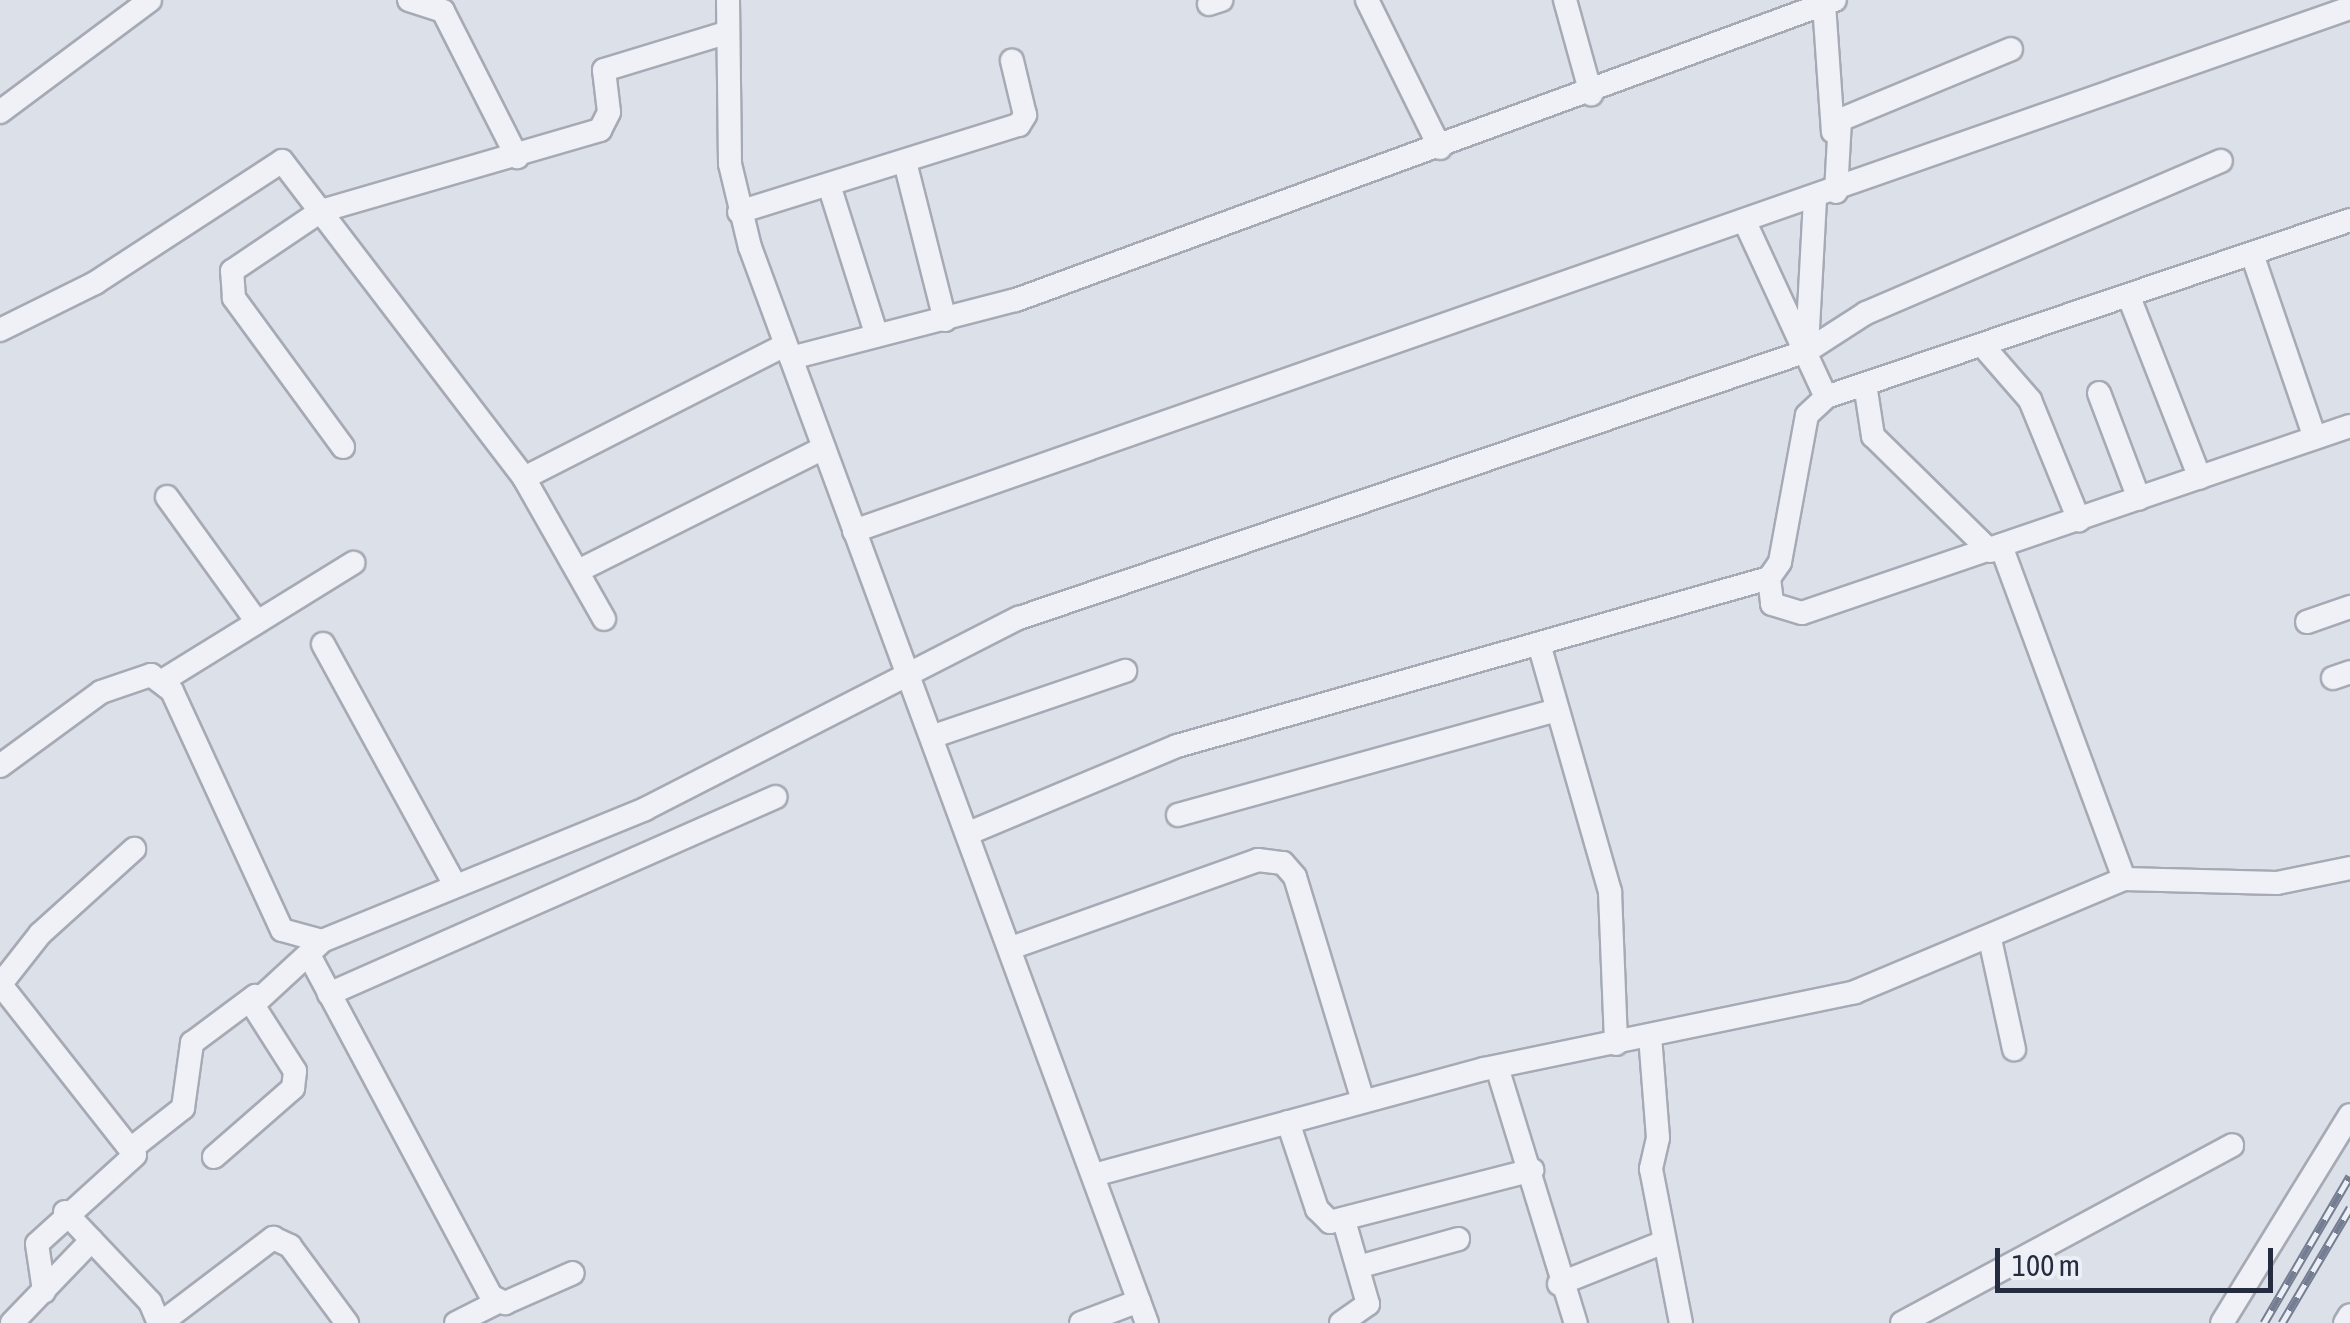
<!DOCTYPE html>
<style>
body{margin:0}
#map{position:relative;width:2350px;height:1323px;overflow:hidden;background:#dce0e8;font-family:"Asap Condensed",sans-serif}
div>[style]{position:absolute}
.roads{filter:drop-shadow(2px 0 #a5aab5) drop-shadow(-2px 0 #a5aab5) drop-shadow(0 2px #a5aab5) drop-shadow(0 -2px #a5aab5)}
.street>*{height:22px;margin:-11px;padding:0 11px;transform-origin:11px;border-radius:11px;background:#eff1f6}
.rail>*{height:9px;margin-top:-4.5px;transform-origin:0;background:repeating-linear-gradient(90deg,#eceff5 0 15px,#747d92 0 30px);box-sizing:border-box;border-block:2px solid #747d92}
span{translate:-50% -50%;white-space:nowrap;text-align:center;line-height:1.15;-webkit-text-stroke:10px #eceff5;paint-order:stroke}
.scale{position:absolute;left:1995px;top:1248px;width:278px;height:45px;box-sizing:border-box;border:5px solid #252c3f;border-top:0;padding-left:12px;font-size:30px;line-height:35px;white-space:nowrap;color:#252c3f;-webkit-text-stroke:8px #eceff5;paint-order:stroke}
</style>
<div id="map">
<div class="roads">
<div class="street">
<div style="left:409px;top:0;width:36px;rotate:18deg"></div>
<div style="left:443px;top:11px;width:164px;rotate:63.1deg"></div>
<div style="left:728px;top:0;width:164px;rotate:89.3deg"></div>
<div style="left:730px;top:164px;width:85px;rotate:76.5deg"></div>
<div style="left:750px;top:247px;width:1147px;rotate:69.75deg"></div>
<div style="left:1367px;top:0;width:165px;rotate:63.7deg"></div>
<div style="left:1565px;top:0;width:98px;rotate:74.5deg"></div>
<div style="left:1209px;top:4px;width:13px;rotate:-18deg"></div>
<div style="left:1824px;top:4px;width:128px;rotate:86deg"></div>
<div style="left:0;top:112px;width:187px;rotate:-36.7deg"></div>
<div style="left:905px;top:162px;width:163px;rotate:75.8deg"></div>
<div style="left:829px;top:185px;width:158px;rotate:72.4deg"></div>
<div style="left:1836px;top:192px;width:72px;rotate:-86.8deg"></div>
<div style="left:1840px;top:120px;width:185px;rotate:-22.5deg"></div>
<div style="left:739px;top:212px;width:293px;rotate:-17.3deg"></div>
<div style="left:1019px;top:125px;width:12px;rotate:-59deg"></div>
<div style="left:1025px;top:115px;width:56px;rotate:-103.5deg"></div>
<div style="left:1745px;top:222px;width:193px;rotate:65.2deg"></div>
<div style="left:2252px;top:254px;width:194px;rotate:71.1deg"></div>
<div style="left:2129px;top:297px;width:194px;rotate:68.6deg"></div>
<div style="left:0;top:330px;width:106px;rotate:-26.3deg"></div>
<div style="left:95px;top:283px;width:223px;rotate:-33.1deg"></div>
<div style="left:282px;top:161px;width:399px;rotate:52.6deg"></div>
<div style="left:524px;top:478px;width:162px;rotate:60.4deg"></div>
<div style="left:1983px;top:346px;width:72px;rotate:49deg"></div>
<div style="left:2030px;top:400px;width:130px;rotate:67.8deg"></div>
<div style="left:1807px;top:347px;width:148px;rotate:-86.9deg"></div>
<div style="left:791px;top:358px;width:232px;rotate:-14.5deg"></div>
<div style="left:1016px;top:300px;width:872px;rotate:-20.12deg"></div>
<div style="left:1865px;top:384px;width:53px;rotate:81.3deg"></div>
<div style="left:1873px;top:436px;width:164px;rotate:44.5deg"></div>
<div style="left:2099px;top:393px;width:113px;rotate:69.3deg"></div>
<div style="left:343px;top:447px;width:185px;rotate:-126.2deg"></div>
<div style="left:234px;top:298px;width:27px;rotate:-94deg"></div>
<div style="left:232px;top:271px;width:107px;rotate:-34deg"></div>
<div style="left:321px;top:211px;width:291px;rotate:-16.2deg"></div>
<div style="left:600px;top:130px;width:20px;rotate:-63deg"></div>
<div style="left:609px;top:112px;width:42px;rotate:-96.8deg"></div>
<div style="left:604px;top:70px;width:127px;rotate:-16.9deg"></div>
<div style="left:524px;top:478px;width:293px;rotate:-27deg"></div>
<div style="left:167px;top:497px;width:154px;rotate:54.2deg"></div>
<div style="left:854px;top:531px;width:1585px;rotate:-19.27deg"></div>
<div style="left:2001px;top:546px;width:355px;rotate:69.7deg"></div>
<div style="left:578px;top:571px;width:275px;rotate:-26.6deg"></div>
<div style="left:1769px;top:578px;width:26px;rotate:83deg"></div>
<div style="left:1772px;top:604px;width:31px;rotate:17deg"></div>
<div style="left:1802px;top:613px;width:579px;rotate:-18.84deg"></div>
<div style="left:2307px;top:622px;width:46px;rotate:-19.2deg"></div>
<div style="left:323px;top:644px;width:273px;rotate:61.3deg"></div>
<div style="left:1539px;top:644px;width:258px;rotate:74deg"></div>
<div style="left:1610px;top:892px;width:152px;rotate:87.7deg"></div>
<div style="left:2333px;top:678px;width:18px;rotate:-19deg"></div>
<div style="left:162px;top:681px;width:225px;rotate:-31.7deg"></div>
<div style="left:934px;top:736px;width:202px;rotate:-18.8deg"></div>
<div style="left:0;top:766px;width:125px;rotate:-36.2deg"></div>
<div style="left:101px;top:692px;width:53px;rotate:-18.8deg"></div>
<div style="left:151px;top:675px;width:26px;rotate:37deg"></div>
<div style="left:172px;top:691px;width:263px;rotate:65.3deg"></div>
<div style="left:282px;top:930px;width:41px;rotate:15.4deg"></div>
<div style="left:322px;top:941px;width:349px;rotate:-22.2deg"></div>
<div style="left:645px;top:809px;width:420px;rotate:-27.1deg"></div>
<div style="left:1019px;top:618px;width:832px;rotate:-18.72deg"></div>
<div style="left:1807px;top:351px;width:70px;rotate:-32.8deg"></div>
<div style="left:1866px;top:313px;width:386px;rotate:-23.2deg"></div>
<div style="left:1178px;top:815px;width:393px;rotate:-15.5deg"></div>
<div style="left:969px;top:833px;width:225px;rotate:-22.7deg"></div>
<div style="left:1177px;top:746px;width:615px;rotate:-15.84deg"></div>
<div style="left:1769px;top:578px;width:19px;rotate:-55deg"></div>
<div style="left:1780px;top:562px;width:149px;rotate:-79.6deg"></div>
<div style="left:1807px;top:415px;width:26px;rotate:-43deg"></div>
<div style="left:1826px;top:397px;width:553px;rotate:-18.66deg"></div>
<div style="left:1990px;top:939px;width:113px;rotate:77.7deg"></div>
<div style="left:1011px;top:948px;width:262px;rotate:-19.6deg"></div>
<div style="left:1258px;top:860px;width:25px;rotate:7deg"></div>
<div style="left:1283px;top:863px;width:18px;rotate:49deg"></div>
<div style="left:1295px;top:877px;width:234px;rotate:73.1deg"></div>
<div style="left:309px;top:955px;width:387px;rotate:61.9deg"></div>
<div style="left:491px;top:1296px;width:16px;rotate:27deg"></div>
<div style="left:505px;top:1303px;width:74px;rotate:-23.8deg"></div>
<div style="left:0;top:985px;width:65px;rotate:-51.9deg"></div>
<div style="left:40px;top:934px;width:127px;rotate:-42.1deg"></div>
<div style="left:1px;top:985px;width:216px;rotate:51.8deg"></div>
<div style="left:135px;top:1155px;width:132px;rotate:137.8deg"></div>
<div style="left:37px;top:1244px;width:48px;rotate:81.5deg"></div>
<div style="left:329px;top:994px;width:488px;rotate:-23.8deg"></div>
<div style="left:1650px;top:1036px;width:102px;rotate:85.5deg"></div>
<div style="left:1658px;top:1138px;width:32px;rotate:103deg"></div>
<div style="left:1651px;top:1169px;width:157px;rotate:79deg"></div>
<div style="left:1497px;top:1067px;width:268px;rotate:72.9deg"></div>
<div style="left:1288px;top:1122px;width:92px;rotate:71.6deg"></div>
<div style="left:1317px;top:1209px;width:18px;rotate:45deg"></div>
<div style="left:1330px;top:1222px;width:209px;rotate:-14.4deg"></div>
<div style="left:132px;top:1148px;width:65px;rotate:-38.1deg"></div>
<div style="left:183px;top:1108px;width:66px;rotate:-82.1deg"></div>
<div style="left:192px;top:1043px;width:79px;rotate:-36.7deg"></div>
<div style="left:214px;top:1157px;width:105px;rotate:-41.1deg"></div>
<div style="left:293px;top:1088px;width:17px;rotate:-83deg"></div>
<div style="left:295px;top:1071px;width:78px;rotate:-122.5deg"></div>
<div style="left:253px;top:1005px;width:90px;rotate:-42.7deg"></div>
<div style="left:1094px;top:1175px;width:404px;rotate:-15.2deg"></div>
<div style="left:1484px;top:1069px;width:379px;rotate:-11.7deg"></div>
<div style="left:1855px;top:992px;width:292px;rotate:-22.8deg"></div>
<div style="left:2124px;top:879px;width:153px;rotate:1.5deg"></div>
<div style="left:2277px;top:883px;width:75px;rotate:-11.6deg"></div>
<div style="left:65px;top:1212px;width:124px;rotate:46.6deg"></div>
<div style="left:150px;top:1302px;width:23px;rotate:67deg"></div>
<div style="left:1358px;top:1267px;width:104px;rotate:-15.6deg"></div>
<div style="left:1559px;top:1284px;width:113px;rotate:-21.8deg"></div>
<div style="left:12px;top:1323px;width:115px;rotate:-46.1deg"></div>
<div style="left:161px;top:1323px;width:141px;rotate:-37.2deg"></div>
<div style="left:273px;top:1238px;width:19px;rotate:25deg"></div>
<div style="left:290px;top:1246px;width:96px;rotate:53.5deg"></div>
<div style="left:456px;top:1323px;width:47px;rotate:-26.6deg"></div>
<div style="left:1081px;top:1323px;width:62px;rotate:-20.8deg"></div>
<div style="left:1341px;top:1323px;width:33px;rotate:-35deg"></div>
<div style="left:1368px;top:1304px;width:86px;rotate:-106.1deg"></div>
<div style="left:1902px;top:1323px;width:375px;rotate:-28.3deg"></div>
<div style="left:2222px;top:1323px;width:244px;rotate:-58.4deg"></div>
<div style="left:2345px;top:1323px;width:9px;rotate:-58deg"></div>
</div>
</div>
<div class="rail">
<div style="left:2264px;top:1323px;width:170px;rotate:-59.7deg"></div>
<div style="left:2282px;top:1323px;width:134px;rotate:-59.4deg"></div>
</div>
<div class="scale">100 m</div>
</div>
